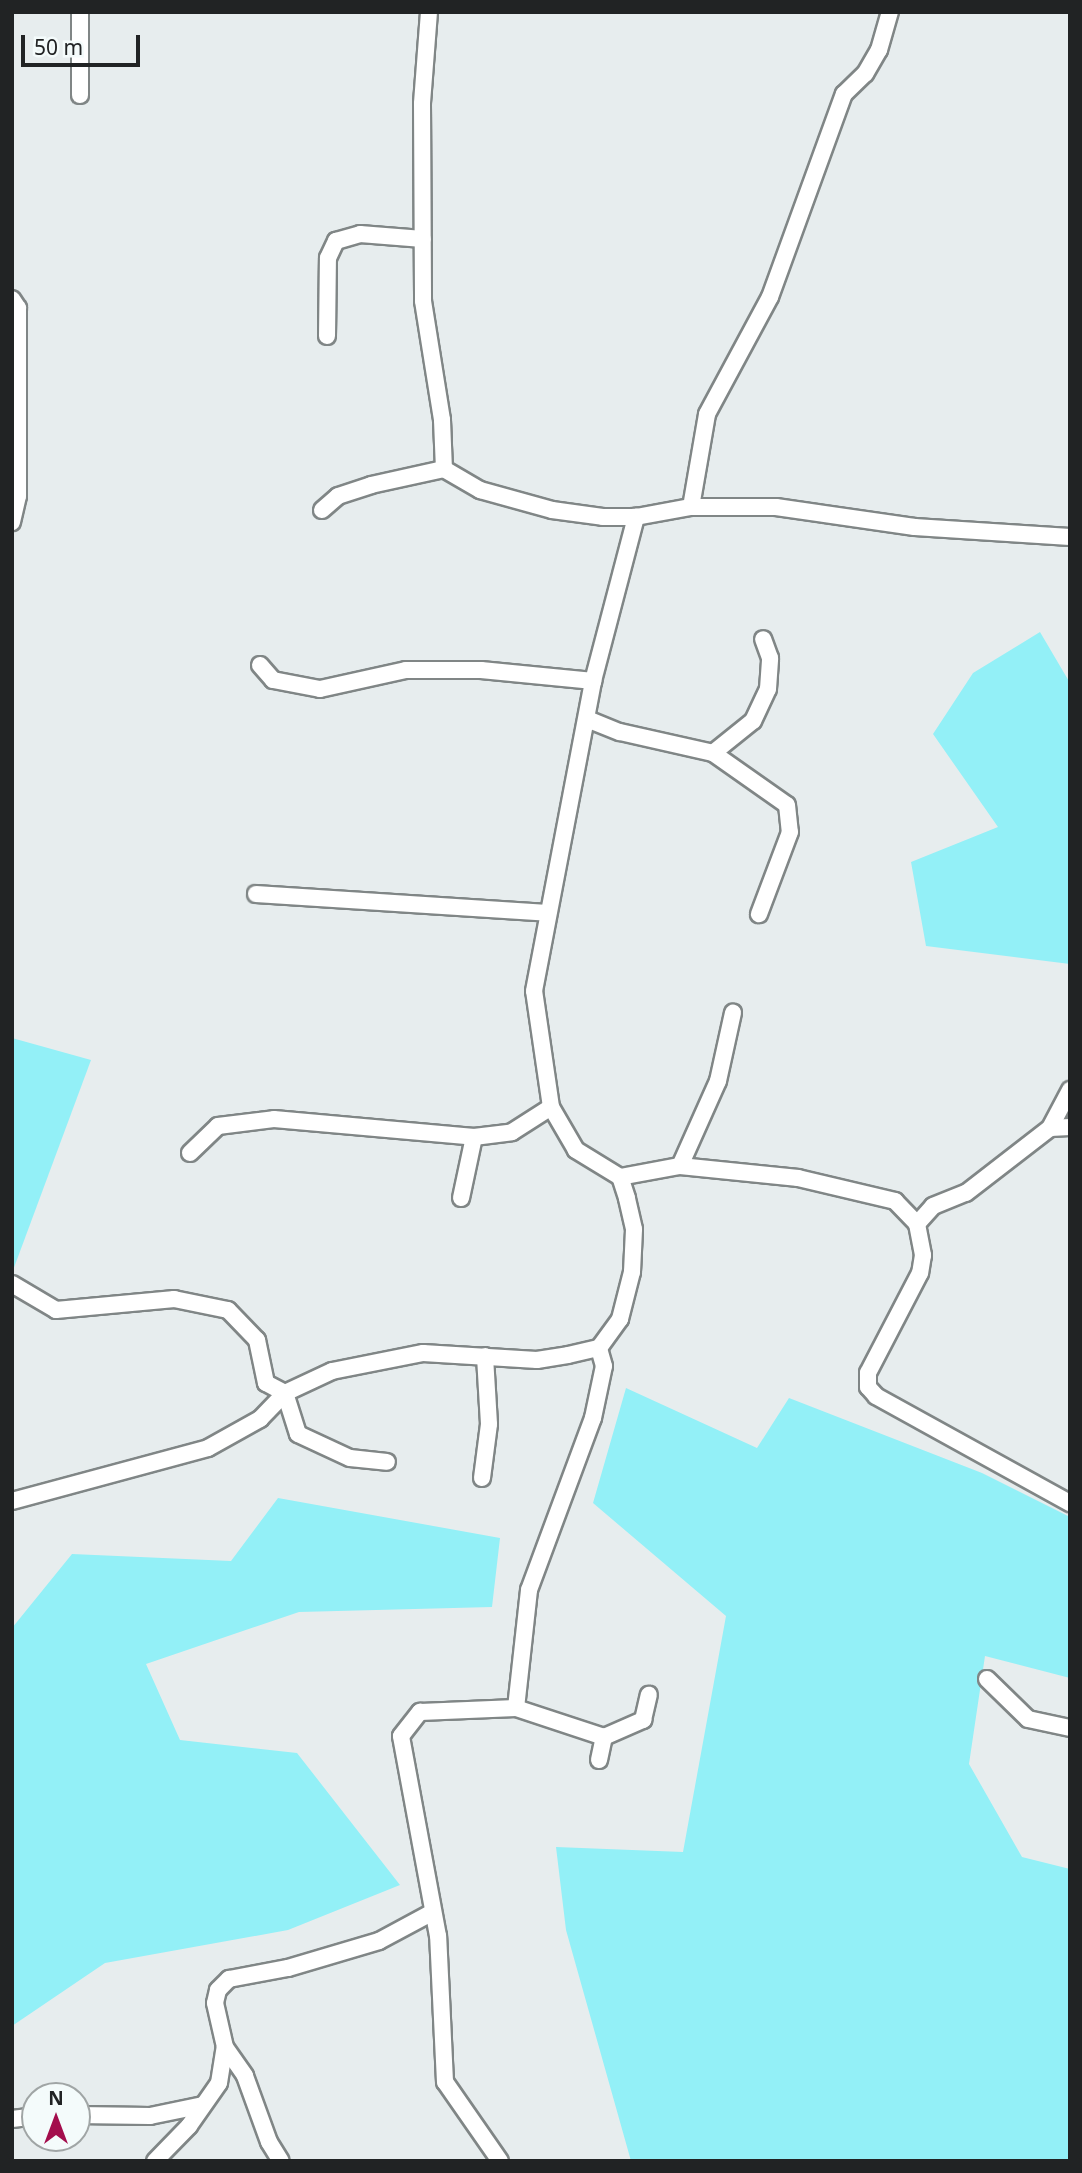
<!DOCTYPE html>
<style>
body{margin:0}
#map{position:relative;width:1082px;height:2173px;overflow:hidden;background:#e7edee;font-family:"Noto Sans",sans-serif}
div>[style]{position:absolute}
.green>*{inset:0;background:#93f0f7}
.roads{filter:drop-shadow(2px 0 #808686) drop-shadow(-2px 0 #808686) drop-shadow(0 2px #808686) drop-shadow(0 -2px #808686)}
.minor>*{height:16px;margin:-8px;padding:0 8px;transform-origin:8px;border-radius:8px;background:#fff}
span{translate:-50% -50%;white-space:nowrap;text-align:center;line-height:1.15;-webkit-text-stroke:7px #f4fbfb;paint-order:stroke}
.frame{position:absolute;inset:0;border:14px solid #212324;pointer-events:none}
.north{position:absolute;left:21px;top:2082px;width:70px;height:70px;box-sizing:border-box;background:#f4fbfb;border:2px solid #a0a5a5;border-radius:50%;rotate:0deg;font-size:19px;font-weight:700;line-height:28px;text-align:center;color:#212324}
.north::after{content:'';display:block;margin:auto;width:24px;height:32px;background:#a30d4c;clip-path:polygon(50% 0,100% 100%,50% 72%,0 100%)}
.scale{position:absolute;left:21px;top:35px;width:119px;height:32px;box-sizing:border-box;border:4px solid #212324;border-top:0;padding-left:9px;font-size:21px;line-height:24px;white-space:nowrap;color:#212324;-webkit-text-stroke:5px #f4fbfb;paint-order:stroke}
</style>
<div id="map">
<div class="green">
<div style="clip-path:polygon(1040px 632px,1070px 683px,1070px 964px,926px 946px,911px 862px,998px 827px,933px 734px,973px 673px)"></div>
<div style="clip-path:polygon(12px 1038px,91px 1060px,12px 1273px)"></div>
<div style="clip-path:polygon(626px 1388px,757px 1448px,789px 1398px,982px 1473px,1070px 1517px,1070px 1678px,985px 1656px,969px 1764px,1022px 1857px,1070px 1869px,1070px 2161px,631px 2161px,566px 1930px,556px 1847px,683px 1852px,726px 1616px,593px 1503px)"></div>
<div style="clip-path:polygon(278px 1498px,500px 1538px,492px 1607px,299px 1612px,146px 1664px,180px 1740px,297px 1753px,400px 1885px,288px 1930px,105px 1963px,12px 2026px,12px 1628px,72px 1554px,231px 1561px)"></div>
</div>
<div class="roads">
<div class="minor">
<div style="left:429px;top:12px;width:92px;rotate:94.4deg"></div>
<div style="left:422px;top:104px;width:197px;rotate:89.7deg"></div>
<div style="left:423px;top:301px;width:121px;rotate:80.9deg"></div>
<div style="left:442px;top:420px;width:49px;rotate:87.7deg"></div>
<div style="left:80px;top:95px;width:83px;rotate:-90deg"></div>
<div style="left:12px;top:299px;width:11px;rotate:56deg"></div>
<div style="left:18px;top:308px;width:188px;rotate:90deg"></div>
<div style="left:18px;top:496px;width:27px;rotate:103deg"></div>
<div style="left:327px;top:336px;width:78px;rotate:-89.3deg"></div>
<div style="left:328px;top:258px;width:19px;rotate:-65deg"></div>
<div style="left:336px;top:241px;width:25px;rotate:-16deg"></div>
<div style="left:360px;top:234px;width:63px;rotate:4.5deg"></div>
<div style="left:691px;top:507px;width:94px;rotate:-80.2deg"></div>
<div style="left:707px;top:414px;width:133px;rotate:-61.7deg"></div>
<div style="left:770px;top:297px;width:216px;rotate:-70deg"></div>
<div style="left:844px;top:94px;width:29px;rotate:-44deg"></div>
<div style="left:865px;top:74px;width:28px;rotate:-60deg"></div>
<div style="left:879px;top:50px;width:40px;rotate:-74deg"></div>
<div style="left:322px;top:510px;width:21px;rotate:-41deg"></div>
<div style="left:338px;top:496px;width:35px;rotate:-18deg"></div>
<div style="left:371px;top:485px;width:75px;rotate:-12.4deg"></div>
<div style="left:444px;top:469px;width:42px;rotate:30.3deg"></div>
<div style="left:480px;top:490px;width:75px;rotate:15.5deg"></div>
<div style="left:552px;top:510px;width:51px;rotate:7.8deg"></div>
<div style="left:603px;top:517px;width:33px"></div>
<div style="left:636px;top:517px;width:56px;rotate:-10.3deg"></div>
<div style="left:691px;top:507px;width:85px"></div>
<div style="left:776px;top:507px;width:140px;rotate:8.2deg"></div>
<div style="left:915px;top:527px;width:155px;rotate:3.7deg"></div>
<div style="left:260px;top:665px;width:20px;rotate:49deg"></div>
<div style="left:273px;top:680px;width:48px;rotate:10.8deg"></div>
<div style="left:320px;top:689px;width:88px;rotate:-12.5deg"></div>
<div style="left:406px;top:670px;width:75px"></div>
<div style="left:481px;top:670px;width:113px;rotate:5.6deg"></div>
<div style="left:587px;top:719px;width:35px;rotate:22deg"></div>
<div style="left:620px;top:732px;width:95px;rotate:12.7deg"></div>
<div style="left:713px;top:753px;width:90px;rotate:35.1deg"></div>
<div style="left:787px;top:805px;width:27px;rotate:84deg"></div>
<div style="left:790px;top:832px;width:88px;rotate:110.7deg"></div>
<div style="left:713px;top:753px;width:51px;rotate:-38.7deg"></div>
<div style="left:753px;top:721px;width:35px;rotate:-65deg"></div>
<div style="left:768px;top:689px;width:31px;rotate:-86deg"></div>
<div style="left:770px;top:658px;width:20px;rotate:-110deg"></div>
<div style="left:256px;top:894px;width:292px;rotate:3.7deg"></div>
<div style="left:1050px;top:1128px;width:43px;rotate:-62.2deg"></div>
<div style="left:190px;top:1153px;width:39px;rotate:-44deg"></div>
<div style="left:218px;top:1126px;width:56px;rotate:-7.1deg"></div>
<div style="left:274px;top:1119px;width:201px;rotate:5.1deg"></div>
<div style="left:680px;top:1166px;width:93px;rotate:-65.9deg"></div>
<div style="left:718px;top:1081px;width:70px;rotate:-77.6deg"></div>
<div style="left:620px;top:1177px;width:61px;rotate:-10.4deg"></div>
<div style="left:680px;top:1166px;width:119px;rotate:5.8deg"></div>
<div style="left:798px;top:1178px;width:100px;rotate:13.3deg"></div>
<div style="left:895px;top:1201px;width:32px;rotate:46deg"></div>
<div style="left:917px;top:1224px;width:32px;rotate:79deg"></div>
<div style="left:923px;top:1255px;width:18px;rotate:99deg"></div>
<div style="left:920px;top:1273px;width:113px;rotate:117.5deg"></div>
<div style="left:868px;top:1373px;width:14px;rotate:90deg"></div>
<div style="left:868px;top:1387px;width:12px;rotate:48deg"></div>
<div style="left:876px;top:1396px;width:222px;rotate:28.9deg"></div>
<div style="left:461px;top:1198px;width:62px;rotate:-78deg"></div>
<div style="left:474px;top:1137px;width:38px;rotate:-7deg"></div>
<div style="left:512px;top:1132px;width:46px;rotate:-32.7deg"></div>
<div style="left:917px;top:1224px;width:24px;rotate:-48deg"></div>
<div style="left:933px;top:1206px;width:35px;rotate:-22deg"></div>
<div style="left:966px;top:1193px;width:106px;rotate:-37.7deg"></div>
<div style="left:1050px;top:1128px;width:20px;rotate:-3deg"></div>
<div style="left:12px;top:1284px;width:51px;rotate:30.6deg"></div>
<div style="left:56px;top:1310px;width:119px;rotate:-5.3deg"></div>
<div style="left:174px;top:1299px;width:55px;rotate:11.5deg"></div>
<div style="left:228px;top:1310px;width:42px;rotate:46deg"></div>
<div style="left:257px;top:1340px;width:44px;rotate:78.2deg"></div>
<div style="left:266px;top:1383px;width:21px;rotate:28deg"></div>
<div style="left:285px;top:1393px;width:43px;rotate:72.4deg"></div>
<div style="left:298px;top:1434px;width:57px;rotate:24.8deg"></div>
<div style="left:350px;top:1458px;width:37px;rotate:6deg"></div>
<div style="left:482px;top:1478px;width:54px;rotate:-82.6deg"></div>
<div style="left:489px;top:1424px;width:68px;rotate:-93.4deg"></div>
<div style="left:12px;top:1501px;width:203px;rotate:-15.1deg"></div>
<div style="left:208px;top:1448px;width:60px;rotate:-29.1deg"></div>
<div style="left:260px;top:1419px;width:36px;rotate:-46deg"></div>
<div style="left:285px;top:1393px;width:52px;rotate:-25.1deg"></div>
<div style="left:332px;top:1371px;width:93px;rotate:-11.2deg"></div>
<div style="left:423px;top:1353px;width:114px;rotate:3.5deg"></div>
<div style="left:537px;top:1360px;width:31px;rotate:-9deg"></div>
<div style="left:568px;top:1355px;width:32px;rotate:-13deg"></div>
<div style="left:599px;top:1348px;width:36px;rotate:-54deg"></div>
<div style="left:620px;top:1319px;width:49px;rotate:-75.7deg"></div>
<div style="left:632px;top:1272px;width:43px;rotate:-87.3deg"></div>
<div style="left:634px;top:1229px;width:32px;rotate:-103deg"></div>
<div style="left:627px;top:1198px;width:22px;rotate:-108deg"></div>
<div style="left:620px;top:1177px;width:52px;rotate:-148.5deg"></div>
<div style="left:576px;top:1150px;width:50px;rotate:-120.2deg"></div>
<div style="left:551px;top:1107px;width:117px;rotate:-98.3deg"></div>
<div style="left:534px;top:991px;width:316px;rotate:-79.2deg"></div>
<div style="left:593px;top:681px;width:170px;rotate:-75.3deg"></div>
<div style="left:987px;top:1679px;width:57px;rotate:44.3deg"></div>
<div style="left:1028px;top:1719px;width:43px;rotate:12.1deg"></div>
<div style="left:516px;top:1708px;width:119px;rotate:-83.7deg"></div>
<div style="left:529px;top:1590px;width:184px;rotate:-69.6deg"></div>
<div style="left:593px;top:1418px;width:53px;rotate:-78.1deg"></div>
<div style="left:604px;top:1366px;width:19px;rotate:-106deg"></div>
<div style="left:599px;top:1760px;width:24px;rotate:-78deg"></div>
<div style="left:225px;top:2047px;width:35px;rotate:55deg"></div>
<div style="left:245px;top:2076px;width:70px;rotate:70deg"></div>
<div style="left:269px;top:2142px;width:22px;rotate:58deg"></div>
<div style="left:77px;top:2115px;width:73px;rotate:0.8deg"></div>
<div style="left:150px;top:2116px;width:54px;rotate:-11.7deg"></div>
<div style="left:12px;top:2119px;width:23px;rotate:-7deg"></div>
<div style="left:155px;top:2161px;width:49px;rotate:-45.8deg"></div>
<div style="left:189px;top:2126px;width:52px;rotate:-55.1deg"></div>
<div style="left:219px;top:2083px;width:36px;rotate:-81deg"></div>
<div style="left:225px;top:2047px;width:45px;rotate:-102.8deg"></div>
<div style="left:215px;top:2003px;width:13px;rotate:-77deg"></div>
<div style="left:218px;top:1990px;width:16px;rotate:-45deg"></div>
<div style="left:229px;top:1979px;width:60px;rotate:-10.6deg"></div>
<div style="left:288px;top:1968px;width:95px;rotate:-16.5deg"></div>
<div style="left:379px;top:1941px;width:61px;rotate:-28.2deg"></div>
<div style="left:500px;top:2161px;width:96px;rotate:-124.8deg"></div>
<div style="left:445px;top:2082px;width:146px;rotate:-92.7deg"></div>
<div style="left:438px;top:1936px;width:203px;rotate:-100.5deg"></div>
<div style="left:401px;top:1736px;width:31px;rotate:-52deg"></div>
<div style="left:420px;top:1712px;width:96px;rotate:-2.4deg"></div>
<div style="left:516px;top:1708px;width:93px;rotate:18.2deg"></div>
<div style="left:604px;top:1737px;width:43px;rotate:-23.6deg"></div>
<div style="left:643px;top:1720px;width:26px;rotate:-77deg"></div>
</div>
</div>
<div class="frame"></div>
<div class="north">N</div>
<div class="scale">50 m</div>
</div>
